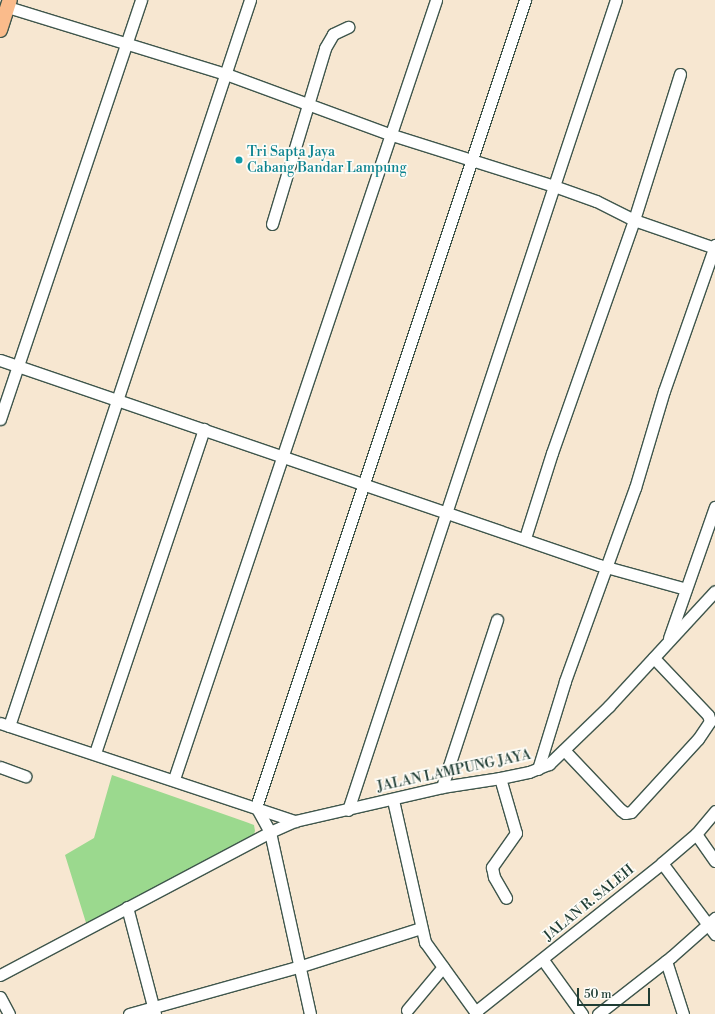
<!DOCTYPE html>
<style>
body{margin:0}
#map{position:relative;width:715px;height:1014px;overflow:hidden;background:#f7e7d1;font-family:"Libre Bodoni",serif}
div>[style]{position:absolute}
.green>*{inset:0;background:#9bd98e}
.roads{filter:drop-shadow(1px 0 #3f564c) drop-shadow(-1px 0 #3f564c) drop-shadow(0 1px #3f564c) drop-shadow(0 -1px #3f564c)}
.minor>*{height:11px;margin:-5.5px;padding:0 5.5px;transform-origin:5.5px;border-radius:5.5px;background:#fff}
.major>*{height:14px;margin:-7px;padding:0 7px;transform-origin:7px;border-radius:7px;background:#fabb8b}
.dots>*{width:11px;height:11px;translate:-50% -50%;box-sizing:border-box;border:2px solid #fdfcf7;border-radius:50%}
span{translate:-50% -50%;white-space:nowrap;text-align:center;line-height:1.15;-webkit-text-stroke:3.5px #fdfcf7;paint-order:stroke}
.culture-label{font-size:14px;color:#0d838f}
.left{translate:0 -50%;text-align:left}
.street-label{font-size:14px;color:#1f3d34}
.scale{position:absolute;left:577px;top:988px;width:73px;height:18px;box-sizing:border-box;border:2px solid #1f3d34;border-top:0;padding-left:5px;font-size:12px;line-height:14px;white-space:nowrap;color:#1f3d34;-webkit-text-stroke:3px #fdfcf7;paint-order:stroke}
</style>
<div id="map">
<div class="green">
<div style="clip-path:polygon(112px 775px,246px 822px,254px 825px,255px 831px,253px 837px,87px 926px,65px 855px,94px 838px)"></div>
</div>
<div class="roads">
<div class="minor">
<div style="left:8px;top:7px;width:228px;rotate:17.1deg"></div>
<div style="left:226px;top:74px;width:174px;rotate:20.2deg"></div>
<div style="left:389px;top:134px;width:173px;rotate:17.5deg"></div>
<div style="left:554px;top:186px;width:657px;rotate:108.27deg"></div>
<div style="left:680px;top:74px;width:153px;rotate:107.5deg"></div>
<div style="left:634px;top:220px;width:86px;rotate:19.1deg"></div>
<div style="left:272px;top:224px;width:184px;rotate:-73.2deg"></div>
<div style="left:325px;top:48px;width:16px;rotate:-60deg"></div>
<div style="left:333px;top:34px;width:17px;rotate:-25deg"></div>
<div style="left:0;top:360px;width:633px;rotate:18.89deg"></div>
<div style="left:599px;top:565px;width:90px;rotate:15.4deg"></div>
<div style="left:0;top:419px;width:442px;rotate:-71.4deg"></div>
<div style="left:525px;top:538px;width:89px;rotate:-72.4deg"></div>
<div style="left:552px;top:453px;width:247px;rotate:-70.6deg"></div>
<div style="left:634px;top:220px;width:42px;rotate:-153.4deg"></div>
<div style="left:596px;top:201px;width:45px;rotate:-160.3deg"></div>
<div style="left:554px;top:186px;width:196px;rotate:-71.6deg"></div>
<div style="left:669px;top:638px;width:139px;rotate:-70.7deg"></div>
<div style="left:0;top:723px;width:311px;rotate:18.4deg"></div>
<div style="left:9px;top:726px;width:765px;rotate:-71.64deg"></div>
<div style="left:564px;top:750px;width:83px;rotate:46.5deg"></div>
<div style="left:621px;top:810px;width:5px;rotate:37deg"></div>
<div style="left:625px;top:813px;width:6px;rotate:-9deg"></div>
<div style="left:631px;top:812px;width:99px;rotate:-47.5deg"></div>
<div style="left:698px;top:739px;width:22px;rotate:-56deg"></div>
<div style="left:710px;top:721px;width:6px;rotate:-108deg"></div>
<div style="left:708px;top:715px;width:79px;rotate:-133.5deg"></div>
<div style="left:95px;top:753px;width:342px;rotate:-71.4deg"></div>
<div style="left:0;top:767px;width:27px;rotate:20deg"></div>
<div style="left:538px;top:769px;width:92px;rotate:-72.9deg"></div>
<div style="left:565px;top:681px;width:205px;rotate:-70.1deg"></div>
<div style="left:635px;top:488px;width:101px;rotate:-73.4deg"></div>
<div style="left:664px;top:391px;width:155px;rotate:-70.7deg"></div>
<div style="left:500px;top:778px;width:57px;rotate:73.8deg"></div>
<div style="left:516px;top:833px;width:42px;rotate:125.2deg"></div>
<div style="left:492px;top:867px;width:10px;rotate:79deg"></div>
<div style="left:494px;top:877px;width:24px;rotate:60deg"></div>
<div style="left:174px;top:779px;width:822px;rotate:-71.41deg"></div>
<div style="left:442px;top:787px;width:176px;rotate:-71.8deg"></div>
<div style="left:393px;top:800px;width:146px;rotate:77.3deg"></div>
<div style="left:425px;top:942px;width:89px;rotate:54.2deg"></div>
<div style="left:696px;top:834px;width:33px;rotate:55deg"></div>
<div style="left:662px;top:863px;width:89px;rotate:53.3deg"></div>
<div style="left:127px;top:907px;width:111px;rotate:75.3deg"></div>
<div style="left:543px;top:960px;width:67px;rotate:54.2deg"></div>
<div style="left:666px;top:961px;width:56px;rotate:72.2deg"></div>
<div style="left:0;top:975px;width:306px;rotate:-27.9deg"></div>
<div style="left:270px;top:832px;width:27px;rotate:-24deg"></div>
<div style="left:295px;top:821px;width:151px;rotate:-13deg"></div>
<div style="left:442px;top:787px;width:59px;rotate:-8.8deg"></div>
<div style="left:500px;top:778px;width:30px;rotate:-12deg"></div>
<div style="left:529px;top:772px;width:22px;rotate:-22deg"></div>
<div style="left:549px;top:764px;width:83px;rotate:-44deg"></div>
<div style="left:609px;top:706px;width:156px;rotate:-47.3deg"></div>
<div style="left:0;top:997px;width:19px;rotate:62deg"></div>
<div style="left:407px;top:1010px;width:56px;rotate:-50.1deg"></div>
<div style="left:475px;top:1012px;width:239px;rotate:-38.5deg"></div>
<div style="left:662px;top:863px;width:45px;rotate:-40.5deg"></div>
<div style="left:696px;top:834px;width:30px;rotate:-50deg"></div>
<div style="left:129px;top:1014px;width:179px;rotate:-15.6deg"></div>
<div style="left:301px;top:966px;width:126px;rotate:-17.6deg"></div>
<div style="left:310px;top:1014px;width:186px;rotate:-102.4deg"></div>
<div style="left:270px;top:832px;width:29px;rotate:-119deg"></div>
<div style="left:256px;top:807px;width:851px;rotate:-71.57deg"></div>
<div style="left:598px;top:1014px;width:93px;rotate:-38deg"></div>
<div style="left:671px;top:957px;width:59px;rotate:-41.6deg"></div>
</div>
<div class="major">
<div style="left:0;top:30px;width:32px;rotate:-72deg"></div>
</div>
</div>
<div class="dots">
<div style="left:239px;top:160px;background:#0f9aa8"></div>
</div>
<div class="culture-label">
<span class="left" style="left:247px;top:160px">Tri Sapta Jaya<br>Cabang Bandar Lampung</span>
</div>
<div class="street-label">
<span style="left:454px;top:771px;rotate:-12deg">JALAN LAMPUNG JAYA</span>
<span style="left:589px;top:903px;rotate:-39deg">JALAN R. SALEH</span>
</div>
<div class="scale">50 m</div>
</div>
